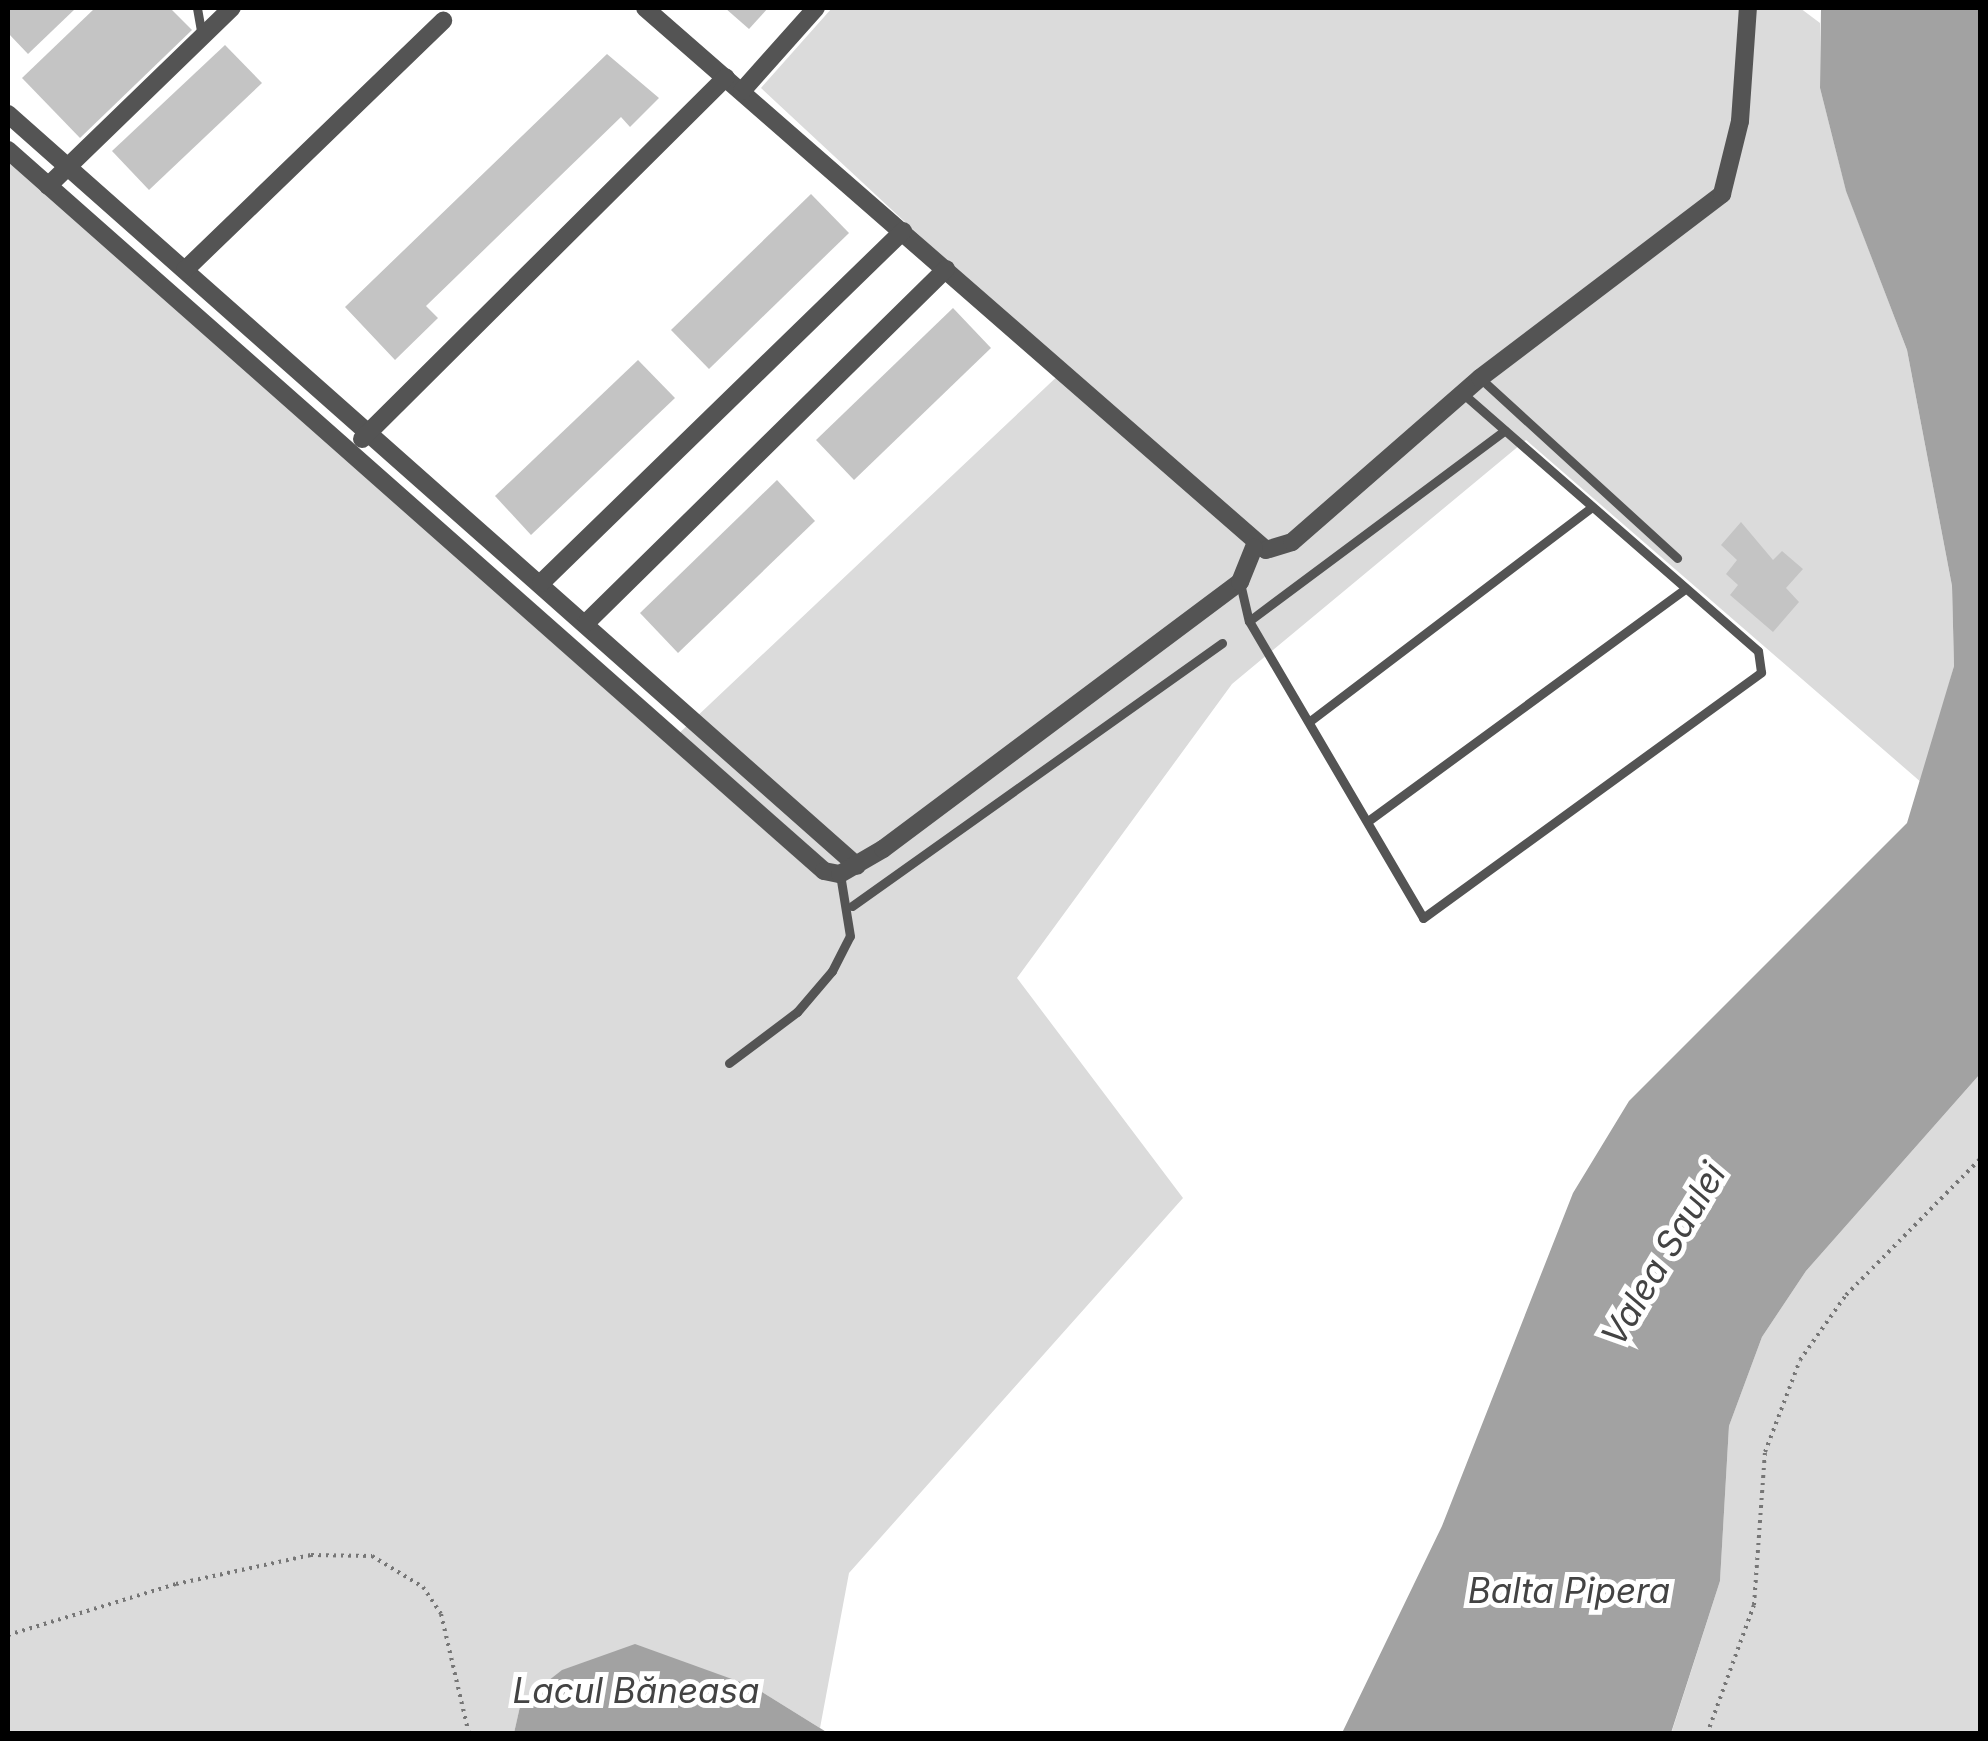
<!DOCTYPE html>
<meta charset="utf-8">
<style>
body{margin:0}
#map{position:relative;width:1988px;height:1741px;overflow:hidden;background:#fff;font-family:Inter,sans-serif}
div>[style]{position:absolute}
.green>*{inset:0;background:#dbdbdb}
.water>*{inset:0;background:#a2a2a2}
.building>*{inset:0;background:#c4c4c4}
.path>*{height:4px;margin-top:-2px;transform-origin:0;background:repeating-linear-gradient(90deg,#767676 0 2.5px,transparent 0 7.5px)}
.service>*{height:9px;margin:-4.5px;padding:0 4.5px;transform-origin:4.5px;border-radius:4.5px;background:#545454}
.minor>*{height:18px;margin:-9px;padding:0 9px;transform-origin:9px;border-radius:9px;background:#545454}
span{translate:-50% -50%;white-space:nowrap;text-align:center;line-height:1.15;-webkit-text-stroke:10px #fff;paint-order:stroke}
.water-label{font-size:35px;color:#434343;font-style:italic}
.frame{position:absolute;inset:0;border:10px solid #000;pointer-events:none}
</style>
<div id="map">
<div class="green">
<div style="clip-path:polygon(832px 8px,1800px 8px,1820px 23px,1820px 88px,1846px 190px,1907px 350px,1952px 586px,1954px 666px,1922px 783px,1526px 440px,1232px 684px,1017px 978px,1183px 1198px,849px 1573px,820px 1728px,754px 1687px,521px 1702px,514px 1733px,8px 1733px,8px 141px,674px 738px,1064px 370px,761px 88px)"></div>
<div style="clip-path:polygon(1980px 1074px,1980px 1733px,1671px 1734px,1720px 1581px,1729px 1426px,1762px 1337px,1806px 1271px)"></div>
</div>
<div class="water">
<div style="clip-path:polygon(1821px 8px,1980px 8px,1980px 1074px,1806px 1271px,1762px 1337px,1729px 1426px,1720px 1581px,1671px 1733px,1342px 1733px,1442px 1526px,1573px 1193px,1629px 1101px,1907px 823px,1954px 666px,1952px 586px,1907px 350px,1846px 191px,1820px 88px)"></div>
<div style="clip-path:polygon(635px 1644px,754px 1687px,828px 1733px,514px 1733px,521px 1702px,562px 1670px)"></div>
</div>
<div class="building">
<div style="clip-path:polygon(8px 8px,76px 8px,28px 54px,8px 33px)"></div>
<div style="clip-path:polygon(95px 8px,170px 8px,192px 30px,80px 138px,22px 78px)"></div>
<div style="clip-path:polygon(725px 8px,768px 8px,749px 29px)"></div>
<div style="clip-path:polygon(225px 45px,262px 83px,149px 190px,112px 151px)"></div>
<div style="clip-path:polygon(607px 54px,659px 98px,630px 127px,621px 117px,426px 306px,438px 318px,395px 360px,345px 307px)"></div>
<div style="clip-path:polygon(811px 194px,849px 233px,709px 369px,671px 330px)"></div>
<div style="clip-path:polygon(953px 308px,991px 348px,854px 480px,816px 440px)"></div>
<div style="clip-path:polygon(638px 360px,675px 398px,531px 535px,495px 496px)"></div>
<div style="clip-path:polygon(777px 480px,815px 521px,678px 653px,640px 613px)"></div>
<div style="clip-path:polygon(1741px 522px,1773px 560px,1782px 551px,1803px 569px,1786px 588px,1799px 602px,1773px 632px,1730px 595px,1738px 585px,1726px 574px,1737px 560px,1721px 545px)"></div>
</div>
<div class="path">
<div style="left:8px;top:1635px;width:176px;rotate:-16.9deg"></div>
<div style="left:176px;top:1584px;width:138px;rotate:-12.1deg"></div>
<div style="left:311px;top:1555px;width:61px;rotate:0.9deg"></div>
<div style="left:372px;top:1556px;width:60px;rotate:31.3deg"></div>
<div style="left:423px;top:1587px;width:32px;rotate:56deg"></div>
<div style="left:441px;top:1614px;width:123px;rotate:76.9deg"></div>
<div style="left:1707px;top:1734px;width:137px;rotate:-70deg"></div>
<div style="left:1754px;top:1605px;width:153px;rotate:-85.9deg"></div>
<div style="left:1765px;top:1452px;width:98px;rotate:-69.2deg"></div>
<div style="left:1800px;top:1360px;width:80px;rotate:-54.7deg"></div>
<div style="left:1846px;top:1295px;width:191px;rotate:-45.4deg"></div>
</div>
<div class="service">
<div style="left:197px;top:8px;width:28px;rotate:80deg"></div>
<div style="left:1480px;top:378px;width:267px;rotate:42.4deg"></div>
<div style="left:1240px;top:583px;width:39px;rotate:77deg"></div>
<div style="left:1249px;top:621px;width:344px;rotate:59.6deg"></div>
<div style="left:1423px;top:918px;width:418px;rotate:-36deg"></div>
<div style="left:1761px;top:672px;width:21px;rotate:-98deg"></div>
<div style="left:1758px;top:651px;width:393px;rotate:-138.9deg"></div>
<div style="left:1249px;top:621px;width:319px;rotate:-36.7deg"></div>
<div style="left:1310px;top:721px;width:354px;rotate:-37.2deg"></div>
<div style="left:1368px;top:821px;width:393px;rotate:-36.2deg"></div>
<div style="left:852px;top:906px;width:454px;rotate:-35.4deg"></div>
<div style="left:729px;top:1063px;width:85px;rotate:-36.9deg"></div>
<div style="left:797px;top:1012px;width:54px;rotate:-49.5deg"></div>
<div style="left:832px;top:971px;width:39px;rotate:-63deg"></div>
<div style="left:850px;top:936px;width:63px;rotate:-99.2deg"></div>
</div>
<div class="minor">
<div style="left:645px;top:8px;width:824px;rotate:41.11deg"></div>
<div style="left:1266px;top:550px;width:27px;rotate:-17deg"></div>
<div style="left:1292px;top:542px;width:249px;rotate:-41.1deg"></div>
<div style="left:1480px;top:378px;width:304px;rotate:-37.2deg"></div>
<div style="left:1722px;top:194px;width:75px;rotate:-76.1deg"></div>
<div style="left:1740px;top:121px;width:113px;rotate:-86deg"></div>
<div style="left:742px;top:91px;width:111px;rotate:-48.3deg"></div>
<div style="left:8px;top:114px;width:1134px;rotate:41.53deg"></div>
<div style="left:8px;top:150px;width:1089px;rotate:41.46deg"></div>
<div style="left:824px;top:871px;width:16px;rotate:11deg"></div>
<div style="left:840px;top:874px;width:50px;rotate:-30.2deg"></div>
<div style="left:883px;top:849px;width:446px;rotate:-36.8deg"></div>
<div style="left:1240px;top:582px;width:37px;rotate:-68deg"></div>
<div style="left:48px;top:186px;width:256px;rotate:-44.1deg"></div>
<div style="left:185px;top:270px;width:359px;rotate:-44deg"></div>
<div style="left:362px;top:439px;width:513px;rotate:-44.84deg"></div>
<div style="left:541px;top:583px;width:505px;rotate:-44.2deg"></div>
<div style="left:586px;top:623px;width:505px;rotate:-44.52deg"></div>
</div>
<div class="water-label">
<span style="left:1663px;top:1254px;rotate:-59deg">Valea Saulei</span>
<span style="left:1569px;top:1590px">Balta Pipera</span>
<span style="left:636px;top:1690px">Lacul Băneasa</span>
</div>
<div class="frame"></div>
</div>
